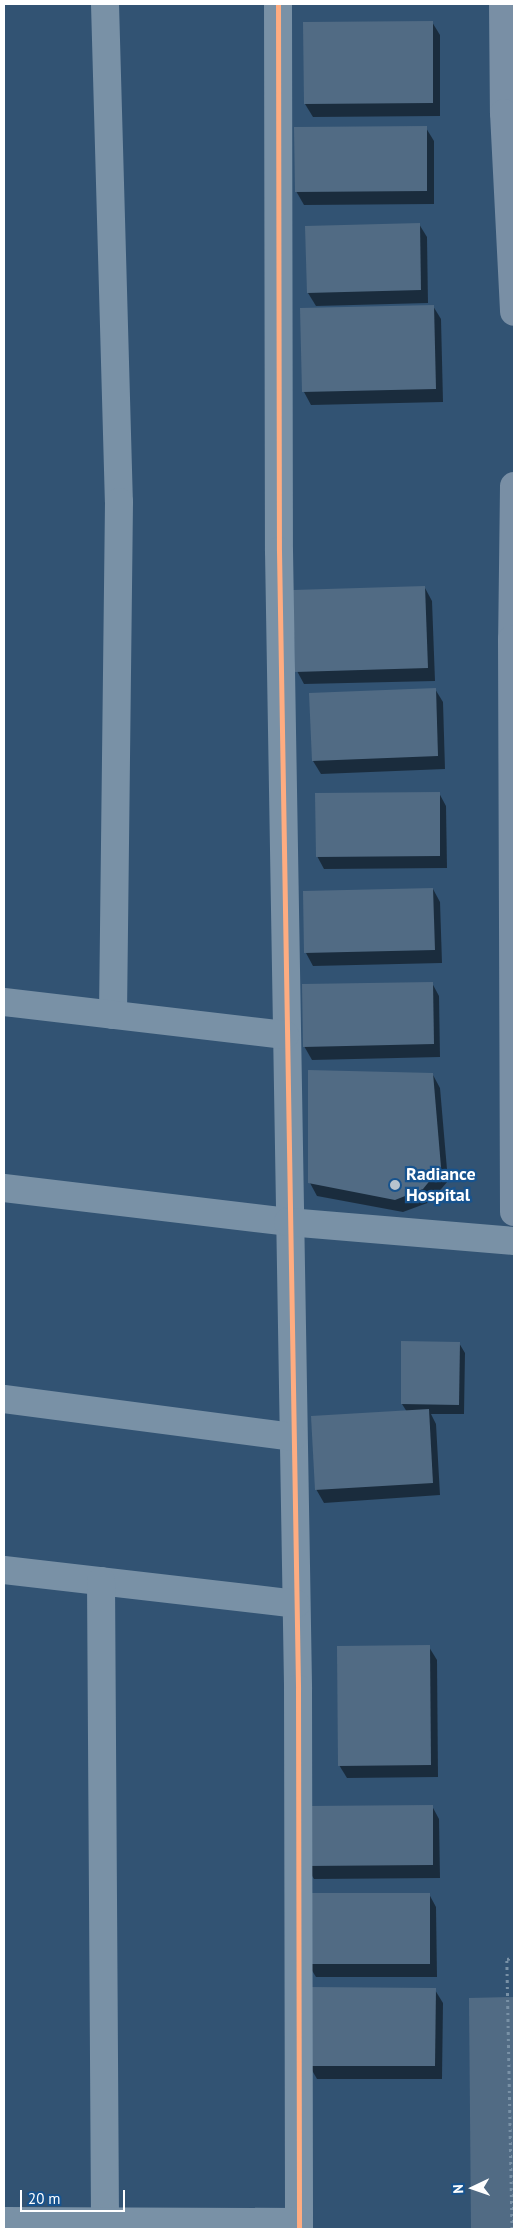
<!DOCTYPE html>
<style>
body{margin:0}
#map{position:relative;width:518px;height:2233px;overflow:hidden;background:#325373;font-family:"PT Sans",sans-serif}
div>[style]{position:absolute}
.shadow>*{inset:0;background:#0007}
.building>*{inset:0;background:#516b84}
.path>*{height:3px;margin-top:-1.5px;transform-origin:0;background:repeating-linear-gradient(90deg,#7991a6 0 2.5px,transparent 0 6.5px)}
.minor>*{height:28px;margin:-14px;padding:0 14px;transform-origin:14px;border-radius:14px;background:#7991a6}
.primary>*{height:28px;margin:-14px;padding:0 14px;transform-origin:14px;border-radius:14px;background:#798fa5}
.cycleway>*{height:5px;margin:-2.5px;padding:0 2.5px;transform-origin:2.5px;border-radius:2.5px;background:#ffac80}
.dots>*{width:14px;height:14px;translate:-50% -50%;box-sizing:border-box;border:2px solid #17538e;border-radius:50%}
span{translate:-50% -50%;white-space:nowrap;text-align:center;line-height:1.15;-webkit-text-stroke:4.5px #17538e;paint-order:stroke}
.poi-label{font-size:18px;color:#fff;font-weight:700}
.left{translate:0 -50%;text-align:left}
.frame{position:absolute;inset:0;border:5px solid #fff;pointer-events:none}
.north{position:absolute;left:448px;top:2163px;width:50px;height:50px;-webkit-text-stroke:4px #17538e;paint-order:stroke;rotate:267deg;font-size:14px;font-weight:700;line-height:20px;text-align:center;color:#fff}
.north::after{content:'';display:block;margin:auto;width:18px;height:22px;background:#fff;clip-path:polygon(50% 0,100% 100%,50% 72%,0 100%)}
.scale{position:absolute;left:20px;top:2190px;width:105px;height:22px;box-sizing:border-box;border:2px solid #fff;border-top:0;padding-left:6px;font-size:15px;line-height:18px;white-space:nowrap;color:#fff;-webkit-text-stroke:4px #17538e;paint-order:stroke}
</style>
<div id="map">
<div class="shadow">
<div style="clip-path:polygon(432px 22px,440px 35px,440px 116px,313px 117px,305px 104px)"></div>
<div style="clip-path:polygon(426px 128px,434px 141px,434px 204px,304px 205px,296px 191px)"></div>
<div style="clip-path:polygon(419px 224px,427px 237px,428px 303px,316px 306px,308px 293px)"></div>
<div style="clip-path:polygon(433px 306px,441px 319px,443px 402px,311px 405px,304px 392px,301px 309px)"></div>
<div style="clip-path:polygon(425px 588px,432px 601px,435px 681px,304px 684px,297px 671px)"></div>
<div style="clip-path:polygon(435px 689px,443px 702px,445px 769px,321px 774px,313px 761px)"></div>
<div style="clip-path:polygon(439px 793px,446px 806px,447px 868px,324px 869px,317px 856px)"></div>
<div style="clip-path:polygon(433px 889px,440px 902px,442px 963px,313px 966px,306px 953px)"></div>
<div style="clip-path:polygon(432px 983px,439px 996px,440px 1057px,312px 1060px,304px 1046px)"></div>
<div style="clip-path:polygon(433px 1075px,440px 1088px,448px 1181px,430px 1202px,403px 1212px,317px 1196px,310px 1183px)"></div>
<div style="clip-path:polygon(459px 1343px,465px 1353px,464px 1414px,431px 1414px,436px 1424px,440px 1495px,324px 1503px,316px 1489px,407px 1412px,402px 1404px)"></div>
<div style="clip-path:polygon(429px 1647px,437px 1660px,438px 1777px,347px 1778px,339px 1765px)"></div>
<div style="clip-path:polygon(432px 1806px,439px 1819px,440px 1878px,314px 1879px,306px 1866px)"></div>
<div style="clip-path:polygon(429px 1894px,436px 1907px,437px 1977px,316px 1977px,308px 1964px)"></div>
<div style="clip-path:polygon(435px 1990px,443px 2003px,442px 2079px,317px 2079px,309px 2065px)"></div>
<div style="clip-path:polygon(471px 1999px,514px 1999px,514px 2229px,472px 2229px)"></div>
</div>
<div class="building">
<div style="clip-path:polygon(433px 21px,433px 103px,304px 104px,303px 22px)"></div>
<div style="clip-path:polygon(427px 126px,427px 191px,295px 192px,294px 127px)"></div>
<div style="clip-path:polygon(420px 223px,421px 290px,307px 293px,305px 226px)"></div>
<div style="clip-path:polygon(434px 305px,436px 389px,302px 392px,300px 308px)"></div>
<div style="clip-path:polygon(425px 586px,428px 668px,295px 672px,293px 590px)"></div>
<div style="clip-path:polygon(436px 688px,438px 756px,312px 761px,309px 693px)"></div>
<div style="clip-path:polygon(440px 792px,440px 856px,316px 857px,315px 793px)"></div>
<div style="clip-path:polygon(433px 888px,435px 950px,304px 953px,303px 891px)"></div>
<div style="clip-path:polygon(433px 982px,434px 1044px,303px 1047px,302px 984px)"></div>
<div style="clip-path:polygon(308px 1070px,433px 1073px,441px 1167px,423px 1189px,395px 1200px,308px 1183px)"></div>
<div style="clip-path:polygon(401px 1341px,460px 1342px,459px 1405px,401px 1404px)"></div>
<div style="clip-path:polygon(429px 1409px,433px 1483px,315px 1490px,311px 1416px)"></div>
<div style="clip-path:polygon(430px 1645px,431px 1765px,338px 1766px,337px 1646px)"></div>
<div style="clip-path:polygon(433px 1805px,433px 1865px,305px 1866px,305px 1806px)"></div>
<div style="clip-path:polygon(307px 1893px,430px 1893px,430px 1964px,307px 1964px)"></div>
<div style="clip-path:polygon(308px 1987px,436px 1988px,435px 2066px,308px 2066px)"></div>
<div style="clip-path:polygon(514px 1997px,514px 2229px,471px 2229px,469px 1998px)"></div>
</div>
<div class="path">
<div style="left:512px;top:2229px;width:270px;rotate:-91.1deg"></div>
<div style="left:507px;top:1959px;width:7px;rotate:-8deg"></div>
</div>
<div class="minor">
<div style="left:105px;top:4px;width:498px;rotate:88.4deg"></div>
<div style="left:119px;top:502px;width:513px;rotate:90.67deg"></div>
<div style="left:278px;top:4px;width:547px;rotate:89.9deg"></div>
<div style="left:279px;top:551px;width:1138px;rotate:89.04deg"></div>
<div style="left:298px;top:1689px;width:540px;rotate:89.89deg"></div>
<div style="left:4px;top:1002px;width:283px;rotate:6.7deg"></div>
<div style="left:4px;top:1188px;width:286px;rotate:6.8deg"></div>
<div style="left:288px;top:1222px;width:227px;rotate:4.8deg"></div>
<div style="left:4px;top:1399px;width:291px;rotate:7.5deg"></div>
<div style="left:4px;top:1570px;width:294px;rotate:6.6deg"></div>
<div style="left:101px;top:1581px;width:641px;rotate:89.64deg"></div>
<div style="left:4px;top:2221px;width:295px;rotate:0.2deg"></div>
</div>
<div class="primary">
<div style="left:503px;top:4px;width:109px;rotate:89.5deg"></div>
<div style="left:504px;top:113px;width:199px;rotate:87.1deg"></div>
<div style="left:514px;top:486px;width:153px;rotate:90.7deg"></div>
<div style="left:512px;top:639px;width:573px;rotate:89.8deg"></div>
</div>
<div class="cycleway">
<div style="left:278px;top:4px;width:547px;rotate:89.9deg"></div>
<div style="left:279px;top:551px;width:1138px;rotate:89.04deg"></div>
<div style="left:298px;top:1689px;width:540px;rotate:89.89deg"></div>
</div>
<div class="dots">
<div style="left:395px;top:1185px;background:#b7c3ce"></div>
</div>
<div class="poi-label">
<span class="left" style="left:406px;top:1185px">Radiance<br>Hospital</span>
</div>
<div class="frame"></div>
<div class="north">N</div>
<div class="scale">20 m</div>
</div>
